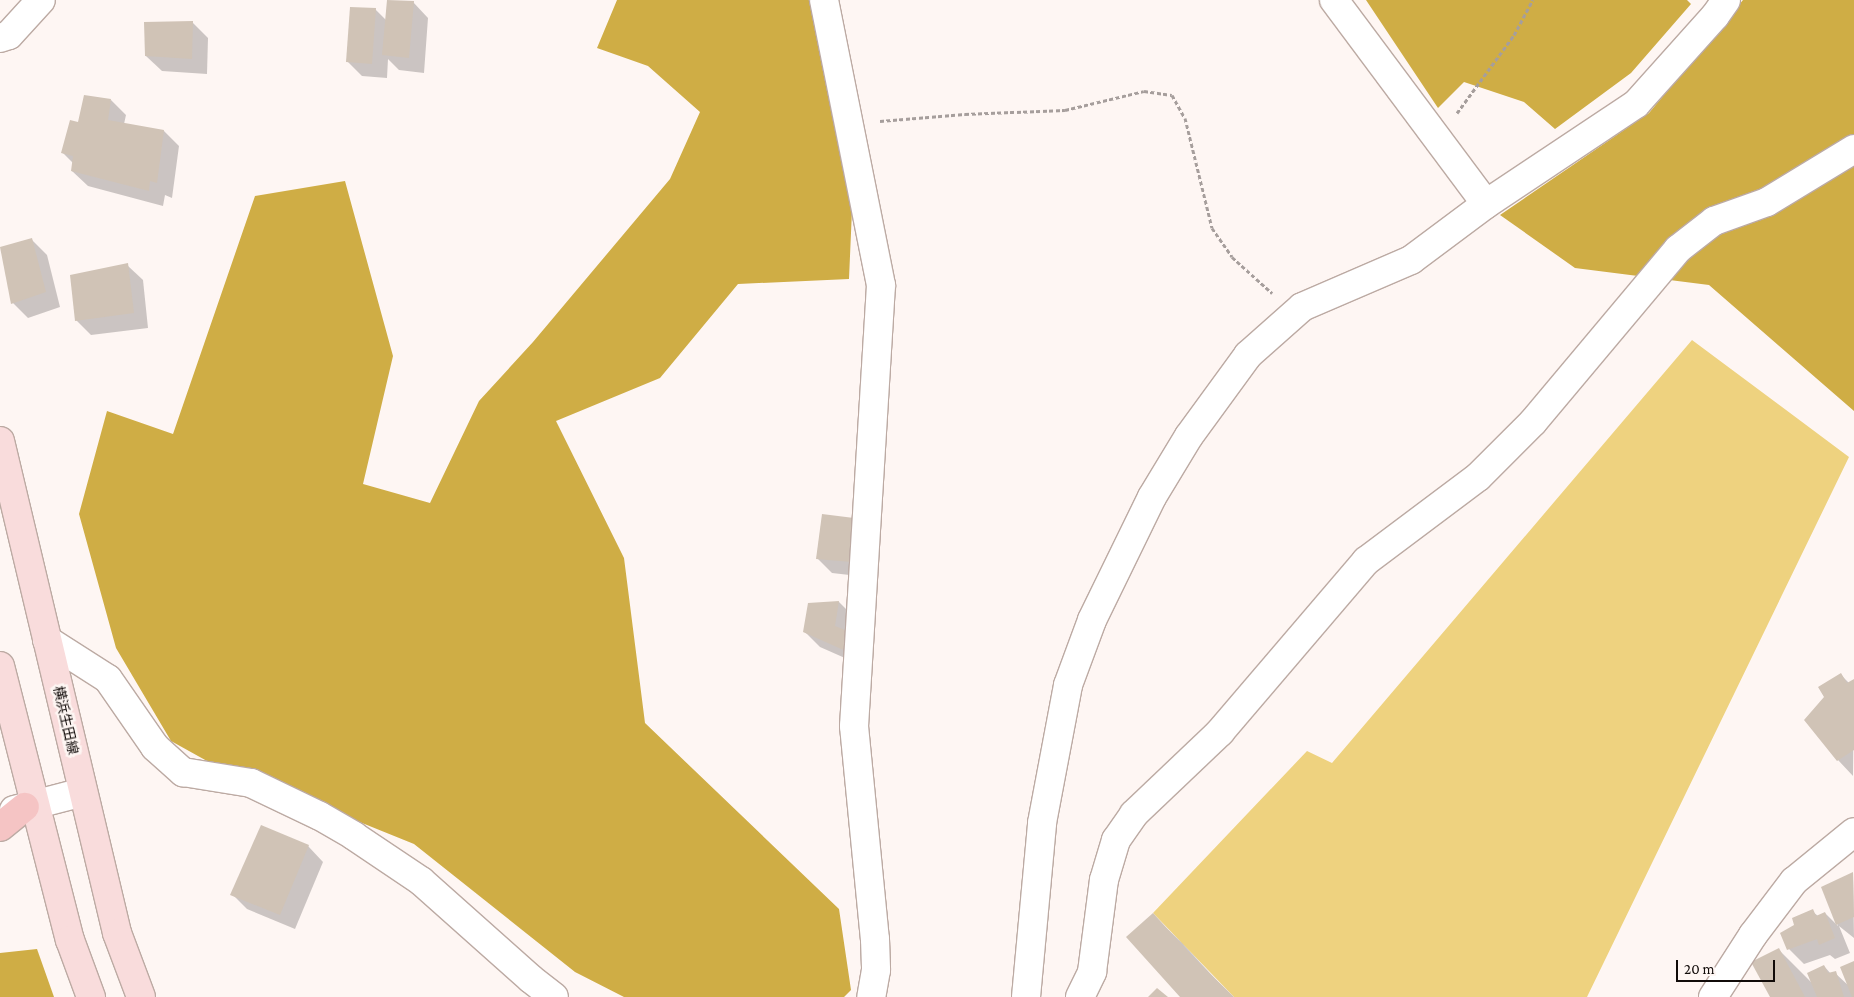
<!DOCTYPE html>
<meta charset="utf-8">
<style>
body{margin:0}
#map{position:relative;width:1854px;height:997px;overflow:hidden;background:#fef6f3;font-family:"Crimson Pro","Noto Sans JP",serif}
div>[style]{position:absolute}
.green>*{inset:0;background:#eed27f}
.forest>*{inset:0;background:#cfad45}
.shadow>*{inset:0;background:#0003}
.building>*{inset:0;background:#d0c3b6}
.path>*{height:3px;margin-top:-1.5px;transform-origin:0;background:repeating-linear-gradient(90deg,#a69e9c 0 4px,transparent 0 6.5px)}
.roads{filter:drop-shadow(1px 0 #bcaaa3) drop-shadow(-1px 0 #bcaaa3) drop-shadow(0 1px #bcaaa3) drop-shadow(0 -1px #bcaaa3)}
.minor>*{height:28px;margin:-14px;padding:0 14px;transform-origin:14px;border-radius:14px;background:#fff}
.major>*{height:28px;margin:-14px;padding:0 14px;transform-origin:14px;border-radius:14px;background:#f9dcdc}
.highway>*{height:28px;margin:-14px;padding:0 14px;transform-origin:14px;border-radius:14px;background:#f5c4c4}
span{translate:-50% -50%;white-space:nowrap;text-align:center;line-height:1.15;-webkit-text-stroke:5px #fef6f3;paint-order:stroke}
.street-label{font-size:14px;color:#110b09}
.scale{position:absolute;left:1676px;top:960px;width:99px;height:22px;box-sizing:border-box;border:2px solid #110b09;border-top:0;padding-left:6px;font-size:15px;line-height:18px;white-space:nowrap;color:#110b09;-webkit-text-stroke:4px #fef6f3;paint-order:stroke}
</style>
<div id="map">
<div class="green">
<div style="clip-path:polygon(1692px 340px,1849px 457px,1587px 997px,1234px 997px,1153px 913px,1307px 751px,1332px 763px)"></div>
</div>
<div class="forest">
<div style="clip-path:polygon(617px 0,811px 0,852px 210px,849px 279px,738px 284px,660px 378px,556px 421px,624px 558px,645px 723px,839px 909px,851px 990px,844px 997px,624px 997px,575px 972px,414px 844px,320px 806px,270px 796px,171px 741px,116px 648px,79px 514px,107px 411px,173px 434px,255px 196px,345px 181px,393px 356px,363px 484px,430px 503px,479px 401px,533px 342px,670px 179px,700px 112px,648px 66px,597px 48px)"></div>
<div style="clip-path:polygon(1366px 0,1687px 0,1691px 4px,1631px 73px,1555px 129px,1524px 102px,1464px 82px,1438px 108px)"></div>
<div style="clip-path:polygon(1743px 0,1854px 0,1854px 411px,1709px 285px,1575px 268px,1500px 215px,1649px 113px)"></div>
<div style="clip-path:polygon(37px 949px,54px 997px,0 997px,0 953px)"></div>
</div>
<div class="shadow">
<div style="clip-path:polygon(413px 2px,428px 18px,424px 73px,399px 70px,388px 59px,387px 78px,362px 76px,347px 61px,375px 9px,386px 20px)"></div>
<div style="clip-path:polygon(193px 23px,208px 38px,207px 74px,162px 71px,146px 56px)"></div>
<div style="clip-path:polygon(111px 100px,126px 115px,124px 124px,164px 131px,179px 146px,172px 198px,165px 195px,163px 206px,88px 186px,72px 171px,74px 164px,63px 153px,79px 124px)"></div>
<div style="clip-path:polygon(32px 240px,47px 255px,60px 307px,28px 318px,13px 303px)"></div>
<div style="clip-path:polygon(127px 265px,143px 280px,148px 328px,91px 335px,76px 320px)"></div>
<div style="clip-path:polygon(823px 516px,867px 577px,832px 573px,817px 558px)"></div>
<div style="clip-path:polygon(839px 602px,854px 617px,863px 666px,820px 647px,805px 632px,809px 604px)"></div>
<div style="clip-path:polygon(1841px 675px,1849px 683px,1854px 680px,1853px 776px,1838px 760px,1826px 697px)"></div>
<div style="clip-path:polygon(308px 846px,323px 862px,295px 929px,247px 909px,232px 894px)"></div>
<div style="clip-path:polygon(1853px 873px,1854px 938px,1839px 926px,1850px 953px,1835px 959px,1830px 955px,1804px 964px,1789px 949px,1812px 911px,1818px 916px,1825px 913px,1838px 926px,1823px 888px)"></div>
<div style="clip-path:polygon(1153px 915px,1182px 943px,1232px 997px,1182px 997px)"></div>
<div style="clip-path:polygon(1779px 950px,1813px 984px,1824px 966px,1831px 974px,1835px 973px,1849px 986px,1854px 962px,1854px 997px,1772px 997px)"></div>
</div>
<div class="building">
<div style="clip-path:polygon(387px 0,414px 1px,409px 58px,382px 55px)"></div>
<div style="clip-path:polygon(350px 7px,376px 8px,372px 64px,346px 62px)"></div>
<div style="clip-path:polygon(193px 21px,192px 59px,145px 56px,144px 22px)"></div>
<div style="clip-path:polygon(84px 95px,111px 99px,108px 120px,164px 130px,157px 183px,150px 181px,149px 191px,71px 171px,73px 156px,61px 153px,70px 120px,78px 122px)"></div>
<div style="clip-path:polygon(32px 238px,46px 292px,11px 304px,0 247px)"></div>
<div style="clip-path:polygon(128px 263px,134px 313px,75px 321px,70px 275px)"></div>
<div style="clip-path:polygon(822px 514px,854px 518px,852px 562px,816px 559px)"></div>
<div style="clip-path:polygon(839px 601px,835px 626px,850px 632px,848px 652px,803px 632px,808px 603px)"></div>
<div style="clip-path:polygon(1841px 673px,1847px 683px,1854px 679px,1854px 750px,1837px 761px,1804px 720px,1824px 697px,1818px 687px)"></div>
<div style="clip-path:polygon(261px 825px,309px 845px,280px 915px,230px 895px)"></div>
<div style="clip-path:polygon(1853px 872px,1854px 917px,1836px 925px,1821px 887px)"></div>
<div style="clip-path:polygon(1813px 909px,1816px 916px,1825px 912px,1835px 938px,1819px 945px,1817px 939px,1787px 950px,1780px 933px,1794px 925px,1792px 918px)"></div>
<div style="clip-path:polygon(1153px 913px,1193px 957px,1234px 997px,1180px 997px,1126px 937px)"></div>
<div style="clip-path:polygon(1779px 948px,1805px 997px,1770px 997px,1751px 962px)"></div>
<div style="clip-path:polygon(1854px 961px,1854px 997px,1852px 997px,1840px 967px)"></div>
<div style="clip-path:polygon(1824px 965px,1828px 973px,1836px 971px,1844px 997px,1817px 997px,1807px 973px)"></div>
<div style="clip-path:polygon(1157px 988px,1168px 997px,1148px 997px)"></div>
</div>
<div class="path">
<div style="left:1457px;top:113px;width:97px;rotate:-53.8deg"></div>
<div style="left:1514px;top:35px;width:40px;rotate:-62deg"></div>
<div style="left:880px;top:121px;width:85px;rotate:-4.7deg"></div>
<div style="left:965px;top:114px;width:100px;rotate:-2.3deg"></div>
<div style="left:1065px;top:110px;width:81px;rotate:-13.5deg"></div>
<div style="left:1144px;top:91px;width:28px;rotate:8deg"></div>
<div style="left:1172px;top:95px;width:26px;rotate:61deg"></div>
<div style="left:1185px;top:118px;width:113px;rotate:76.2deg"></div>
<div style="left:1212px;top:228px;width:35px;rotate:55deg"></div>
<div style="left:1232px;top:257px;width:54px;rotate:42deg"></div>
</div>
<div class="roads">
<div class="minor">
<div style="left:824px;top:0;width:291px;rotate:78.7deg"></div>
<div style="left:881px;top:285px;width:442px;rotate:93.5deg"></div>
<div style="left:854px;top:726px;width:214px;rotate:84.4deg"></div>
<div style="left:875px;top:939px;width:31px;rotate:88deg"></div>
<div style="left:876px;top:970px;width:27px;rotate:100deg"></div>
<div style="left:1334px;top:0;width:254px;rotate:53.3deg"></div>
<div style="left:0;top:38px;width:9px;rotate:-18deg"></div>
<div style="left:9px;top:35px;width:47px;rotate:-47.6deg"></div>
<div style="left:47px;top:640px;width:72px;rotate:32.6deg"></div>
<div style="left:108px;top:679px;width:83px;rotate:55.3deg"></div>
<div style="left:155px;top:747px;width:38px;rotate:42deg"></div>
<div style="left:183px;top:772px;width:69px;rotate:9.2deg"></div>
<div style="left:251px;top:783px;width:76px;rotate:25.6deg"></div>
<div style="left:320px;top:816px;width:39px;rotate:30deg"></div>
<div style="left:354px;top:836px;width:81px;rotate:33.9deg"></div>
<div style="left:421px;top:881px;width:147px;rotate:41.7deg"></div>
<div style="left:531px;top:979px;width:29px;rotate:38deg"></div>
<div style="left:14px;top:810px;width:71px;rotate:-14.6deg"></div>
<div style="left:1026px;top:997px;width:175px;rotate:-84.7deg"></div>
<div style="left:1042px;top:823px;width:140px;rotate:-79.3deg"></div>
<div style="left:1068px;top:685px;width:69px;rotate:-69.7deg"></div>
<div style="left:1092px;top:620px;width:137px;rotate:-64deg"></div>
<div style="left:1152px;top:497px;width:71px;rotate:-58.8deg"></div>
<div style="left:1189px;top:436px;width:100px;rotate:-53.9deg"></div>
<div style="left:1248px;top:355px;width:72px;rotate:-41.6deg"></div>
<div style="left:1302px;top:307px;width:119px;rotate:-23.3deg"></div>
<div style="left:1411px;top:260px;width:94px;rotate:-36.7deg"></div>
<div style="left:1486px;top:204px;width:180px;rotate:-33.7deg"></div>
<div style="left:1636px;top:104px;width:118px;rotate:-48.1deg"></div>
<div style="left:1715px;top:16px;width:19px;rotate:-55deg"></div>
<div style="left:1080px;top:997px;width:28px;rotate:-64deg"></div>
<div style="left:1092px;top:972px;width:93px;rotate:-82.6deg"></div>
<div style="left:1104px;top:880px;width:42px;rotate:-73.3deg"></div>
<div style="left:1116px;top:840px;width:32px;rotate:-55deg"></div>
<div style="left:1134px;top:814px;width:119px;rotate:-43.6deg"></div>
<div style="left:1220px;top:732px;width:225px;rotate:-49.5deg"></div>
<div style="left:1366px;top:561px;width:140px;rotate:-36.9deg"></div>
<div style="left:1478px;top:477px;width:78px;rotate:-45deg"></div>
<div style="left:1533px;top:422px;width:226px;rotate:-50deg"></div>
<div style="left:1678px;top:249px;width:46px;rotate:-37.9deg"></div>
<div style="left:1714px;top:221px;width:56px;rotate:-19.7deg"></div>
<div style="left:1767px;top:202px;width:102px;rotate:-31.3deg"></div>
<div style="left:1713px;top:997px;width:74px;rotate:-57.2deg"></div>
<div style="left:1753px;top:935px;width:68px;rotate:-52.8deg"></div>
<div style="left:1794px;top:881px;width:77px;rotate:-39.2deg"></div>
</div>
<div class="major">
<div style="left:0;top:441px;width:506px;rotate:76.62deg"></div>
<div style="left:117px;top:933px;width:68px;rotate:69.4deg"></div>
<div style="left:0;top:666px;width:283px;rotate:75.7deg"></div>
<div style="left:70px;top:940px;width:61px;rotate:69.8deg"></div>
</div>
<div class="highway">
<div style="left:0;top:827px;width:32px;rotate:-39deg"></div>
</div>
</div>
<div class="street-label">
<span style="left:66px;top:720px;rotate:77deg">横浜生田線</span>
</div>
<div class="scale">20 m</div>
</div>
